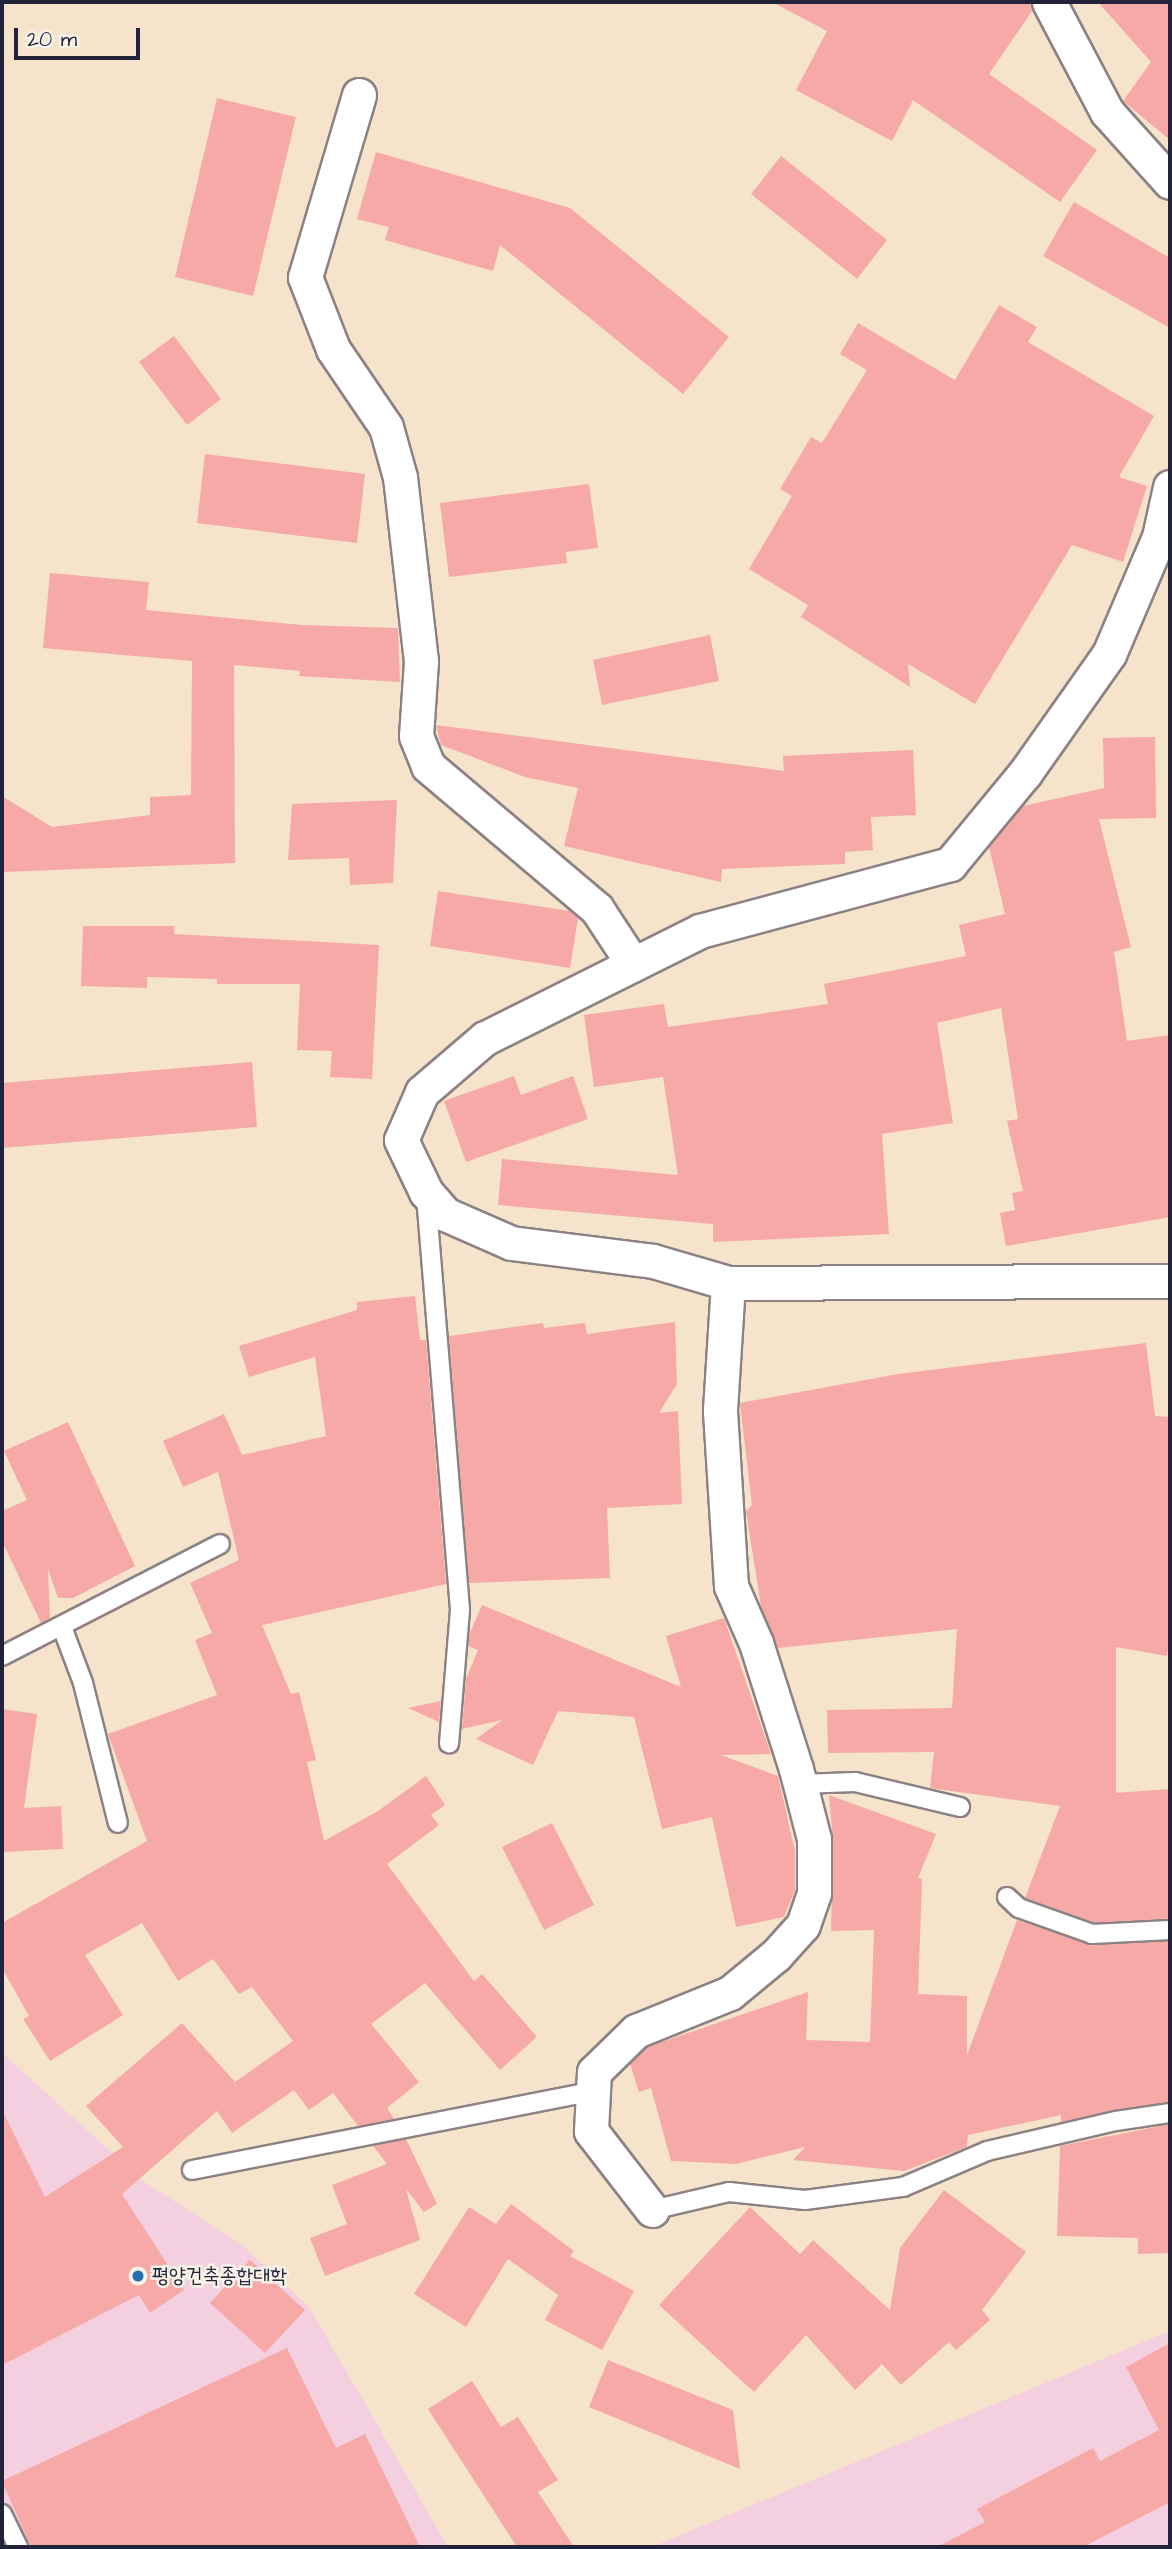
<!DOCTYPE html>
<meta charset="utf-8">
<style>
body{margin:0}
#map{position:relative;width:1172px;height:2549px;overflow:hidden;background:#f5e3cb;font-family:"Architects Daughter","Poor Story",sans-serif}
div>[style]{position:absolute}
.built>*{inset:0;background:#f3cfdf}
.building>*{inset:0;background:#f7a9a7}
.roads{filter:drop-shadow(2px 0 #8c8283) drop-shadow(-2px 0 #8c8283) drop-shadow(0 2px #8c8283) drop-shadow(0 -2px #8c8283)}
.lane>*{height:18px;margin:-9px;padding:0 9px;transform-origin:9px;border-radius:9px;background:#fff}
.street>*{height:33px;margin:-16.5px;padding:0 16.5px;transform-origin:16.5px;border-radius:16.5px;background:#fff}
.dots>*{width:19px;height:19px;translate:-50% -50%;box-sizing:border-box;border:4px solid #f7f3e8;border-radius:50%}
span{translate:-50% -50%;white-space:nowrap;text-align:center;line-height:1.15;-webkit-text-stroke:5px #f7f3e8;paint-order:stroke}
.poi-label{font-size:21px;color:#22223b}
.left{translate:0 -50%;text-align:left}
.frame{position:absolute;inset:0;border:4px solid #22223b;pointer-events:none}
.scale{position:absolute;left:14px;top:28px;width:126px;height:32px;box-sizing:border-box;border:4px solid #22223b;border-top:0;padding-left:9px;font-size:21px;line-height:24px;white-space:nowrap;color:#22223b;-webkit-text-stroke:5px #f7f3e8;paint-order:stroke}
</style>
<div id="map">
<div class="built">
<div style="clip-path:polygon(2px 2053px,143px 2181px,242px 2245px,309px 2307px,448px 2547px,2px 2547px)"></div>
<div style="clip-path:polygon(1170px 2331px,1170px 2547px,652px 2547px)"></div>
</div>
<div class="building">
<div style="clip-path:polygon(772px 2px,1030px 2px,1032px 11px,989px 74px,1097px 150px,1060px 202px,913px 100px,892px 141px,796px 90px,827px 31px)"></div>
<div style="clip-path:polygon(1098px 2px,1170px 2px,1170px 140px,1123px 101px,1151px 62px)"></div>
<div style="clip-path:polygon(217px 98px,296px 117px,253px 296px,175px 277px)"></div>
<div style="clip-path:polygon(376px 152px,570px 208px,729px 337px,683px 394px,500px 245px,493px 271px,385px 240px,389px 227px,357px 219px)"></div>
<div style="clip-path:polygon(781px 156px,887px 240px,857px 279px,751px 194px)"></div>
<div style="clip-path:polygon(1074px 202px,1170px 258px,1170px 328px,1043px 256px)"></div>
<div style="clip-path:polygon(999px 305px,1037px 327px,1028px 342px,1154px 416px,1119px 477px,1147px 486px,1123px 562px,1072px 545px,975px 704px,908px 664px,910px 687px,801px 617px,808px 605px,749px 569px,792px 496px,780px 489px,811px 437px,822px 443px,867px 370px,840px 354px,858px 323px,955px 380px)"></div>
<div style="clip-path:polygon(174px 336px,221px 399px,187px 425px,139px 362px)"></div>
<div style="clip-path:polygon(205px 454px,365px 474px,357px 543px,197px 523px)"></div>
<div style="clip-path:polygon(589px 484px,598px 548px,566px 552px,567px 563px,449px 577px,440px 503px)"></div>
<div style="clip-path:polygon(50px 573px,149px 582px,146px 610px,302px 625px,398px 628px,400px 682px,299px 676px,300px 671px,234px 665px,235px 863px,2px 872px,2px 796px,52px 827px,150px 815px,150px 797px,191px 795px,192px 661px,43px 648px)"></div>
<div style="clip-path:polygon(710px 635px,719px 681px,602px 705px,593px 660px)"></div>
<div style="clip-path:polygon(436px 725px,784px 771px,783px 756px,913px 750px,916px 815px,871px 817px,873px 850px,845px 852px,845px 864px,722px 869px,721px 882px,564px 846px,578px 788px,525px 777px,441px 745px)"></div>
<div style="clip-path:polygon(1155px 737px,1156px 818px,1099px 819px,1131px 947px,1114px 952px,1127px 1041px,1170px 1035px,1170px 1217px,1006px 1246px,1000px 1213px,1015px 1210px,1012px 1193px,1023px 1191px,1007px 1121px,1018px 1119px,1001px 1008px,937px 1023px,953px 1123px,882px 1134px,889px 1234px,713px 1242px,713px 1224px,498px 1205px,502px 1159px,678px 1175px,663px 1077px,594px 1087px,584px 1015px,664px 1004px,668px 1027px,828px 1004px,824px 984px,966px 956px,959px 925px,1005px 914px,989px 847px,1023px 806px,1104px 788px,1103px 738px)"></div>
<div style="clip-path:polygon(397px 800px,393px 883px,350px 885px,349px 858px,288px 860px,292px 804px)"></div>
<div style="clip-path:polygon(438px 891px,570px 911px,578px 918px,570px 968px,430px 946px)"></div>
<div style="clip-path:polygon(83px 926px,174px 926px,174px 934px,379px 945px,372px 1079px,330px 1077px,332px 1051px,297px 1050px,300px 984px,217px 984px,217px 979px,147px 977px,147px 988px,81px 986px)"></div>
<div style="clip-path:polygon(252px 1062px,257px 1127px,2px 1148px,2px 1083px)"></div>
<div style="clip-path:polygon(514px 1076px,521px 1095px,573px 1076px,588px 1119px,466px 1162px,444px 1101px)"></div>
<div style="clip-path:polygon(415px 1296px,420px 1340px,426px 1340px,446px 1584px,262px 1625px,291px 1694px,299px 1692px,316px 1760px,307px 1762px,324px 1841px,378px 1811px,426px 1776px,445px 1805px,431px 1815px,439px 1825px,387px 1864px,474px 1981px,482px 1974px,537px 2037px,500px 2070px,425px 1983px,371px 2024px,419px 2082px,387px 2108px,394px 2119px,358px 2126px,333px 2093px,309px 2110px,294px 2090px,232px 2133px,217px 2111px,122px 2194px,184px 2290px,150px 2313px,139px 2295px,2px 2365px,2px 2110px,45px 2197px,123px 2147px,86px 2106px,182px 2023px,235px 2082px,293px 2041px,252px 1987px,239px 1994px,213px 1959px,178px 1981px,142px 1923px,85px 1955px,123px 2015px,50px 2061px,23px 2019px,29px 2016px,2px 1968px,2px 1923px,147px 1841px,108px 1734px,217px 1695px,195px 1640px,212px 1633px,190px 1583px,239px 1560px,218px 1472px,183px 1487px,163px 1441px,224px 1414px,242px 1455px,326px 1436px,315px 1357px,249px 1377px,239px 1346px,357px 1310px,357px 1302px)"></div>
<div style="clip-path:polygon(675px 1322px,677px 1384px,659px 1413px,678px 1411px,682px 1504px,607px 1508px,610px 1578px,469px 1583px,449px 1336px,543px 1323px,544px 1328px,585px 1323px,587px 1334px)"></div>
<div style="clip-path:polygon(1146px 1343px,1155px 1416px,1170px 1417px,1170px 1634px,1167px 1656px,1116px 1647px,1116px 1793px,1170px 1789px,1170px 1919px,1094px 1923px,1025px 1898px,1060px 1806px,930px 1788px,934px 1752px,828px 1753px,827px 1710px,952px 1708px,957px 1629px,778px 1648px,761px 1606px,746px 1511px,752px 1505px,740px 1403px,898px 1374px)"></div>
<div style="clip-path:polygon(68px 1422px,135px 1566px,73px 1598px,58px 1598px,48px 1569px,50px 1618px,41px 1623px,2px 1541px,2px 1511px,27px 1500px,4px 1451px)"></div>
<div style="clip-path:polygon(482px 1605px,681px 1687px,666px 1636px,724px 1618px,771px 1754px,721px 1755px,778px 1776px,795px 1851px,795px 1890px,784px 1917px,736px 1927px,712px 1817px,662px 1829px,634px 1717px,558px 1711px,533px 1765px,476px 1739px,502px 1720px,462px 1729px,466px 1679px,478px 1650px,468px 1646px,469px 1635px)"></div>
<div style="clip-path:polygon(441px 1701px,439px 1722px,408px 1708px)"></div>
<div style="clip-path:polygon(2px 1709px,37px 1714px,24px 1808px,61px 1806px,63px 1849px,2px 1852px)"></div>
<div style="clip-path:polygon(829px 1795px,936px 1834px,918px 1878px,922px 1879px,918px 1994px,967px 1996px,967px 2055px,1017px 1920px,1092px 1945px,1170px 1941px,1170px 2102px,1061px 2122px,1061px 2115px,968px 2135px,967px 2147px,904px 2171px,793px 2160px,805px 2147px,736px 2164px,671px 2161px,651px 2088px,639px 2092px,630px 2064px,647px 2047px,808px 1992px,806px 2040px,870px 2042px,874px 1930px,831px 1931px,833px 1839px)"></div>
<div style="clip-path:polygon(552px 1823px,594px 1905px,544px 1930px,502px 1847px)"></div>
<div style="clip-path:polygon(1170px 2124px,1170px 2253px,1138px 2254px,1138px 2238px,1057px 2236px,1060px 2146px)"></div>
<div style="clip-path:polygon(406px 2139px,437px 2204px,424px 2212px,406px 2189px,420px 2240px,325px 2276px,310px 2238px,347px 2224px,332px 2185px,387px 2164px,373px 2146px)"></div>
<div style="clip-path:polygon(944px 2190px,1026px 2252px,982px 2310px,990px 2320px,956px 2350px,949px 2342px,901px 2385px,882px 2364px,855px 2390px,806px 2335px,754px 2392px,659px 2305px,750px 2207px,800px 2254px,813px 2240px,890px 2310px,900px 2248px)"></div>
<div style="clip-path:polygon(511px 2204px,574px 2251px,570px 2256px,634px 2291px,602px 2350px,545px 2320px,558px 2295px,508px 2259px,466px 2327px,414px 2294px,469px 2207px,496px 2224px)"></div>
<div style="clip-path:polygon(250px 2260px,305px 2310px,265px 2353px,210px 2303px)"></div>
<div style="clip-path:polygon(1170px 2343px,1170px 2502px,1083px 2547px,937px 2547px,985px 2522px,977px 2509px,1093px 2448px,1100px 2461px,1159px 2430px,1126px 2367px)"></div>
<div style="clip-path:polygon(287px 2348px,336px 2448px,365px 2434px,420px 2547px,31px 2547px,2px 2481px)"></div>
<div style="clip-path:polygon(608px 2360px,733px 2410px,740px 2469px,589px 2407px)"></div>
<div style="clip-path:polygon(472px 2381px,501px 2427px,518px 2417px,558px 2480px,538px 2492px,574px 2547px,517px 2547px,428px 2409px)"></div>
</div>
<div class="roads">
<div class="lane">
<div style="left:426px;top:1196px;width:415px;rotate:85.3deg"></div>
<div style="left:460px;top:1610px;width:134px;rotate:94.7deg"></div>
<div style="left:62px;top:1627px;width:60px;rotate:69.4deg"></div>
<div style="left:83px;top:1683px;width:144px;rotate:76deg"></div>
<div style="left:2px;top:1656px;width:245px;rotate:-27.2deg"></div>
<div style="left:800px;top:1784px;width:55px;rotate:-2.1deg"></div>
<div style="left:855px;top:1782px;width:108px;rotate:13.4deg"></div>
<div style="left:1007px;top:1897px;width:16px;rotate:43deg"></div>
<div style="left:1019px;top:1908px;width:77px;rotate:19.6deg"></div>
<div style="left:1092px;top:1934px;width:78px;rotate:-2.9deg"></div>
<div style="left:192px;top:2170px;width:409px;rotate:-11.1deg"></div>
<div style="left:652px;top:2210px;width:79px;rotate:-13.2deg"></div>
<div style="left:729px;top:2192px;width:76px;rotate:6deg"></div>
<div style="left:805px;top:2200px;width:99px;rotate:-7.6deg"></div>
<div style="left:903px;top:2187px;width:91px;rotate:-23.2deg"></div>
<div style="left:987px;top:2151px;width:132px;rotate:-13.1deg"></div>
<div style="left:1116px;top:2121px;width:55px;rotate:-8.4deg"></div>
<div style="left:2px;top:2514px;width:37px;rotate:64deg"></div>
</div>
<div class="street">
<div style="left:1049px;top:2px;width:124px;rotate:62.2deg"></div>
<div style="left:1107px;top:112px;width:94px;rotate:48deg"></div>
<div style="left:359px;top:95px;width:190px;rotate:106.5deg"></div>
<div style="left:305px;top:277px;width:77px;rotate:68.7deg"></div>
<div style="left:333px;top:349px;width:94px;rotate:55.8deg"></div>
<div style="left:386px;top:427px;width:52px;rotate:74.4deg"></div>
<div style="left:400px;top:477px;width:185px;rotate:83.5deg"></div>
<div style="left:421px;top:661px;width:75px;rotate:93.8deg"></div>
<div style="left:416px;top:736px;width:32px;rotate:68deg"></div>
<div style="left:428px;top:766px;width:221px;rotate:40.2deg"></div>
<div style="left:597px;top:909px;width:66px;rotate:56.8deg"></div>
<div style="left:1170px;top:487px;width:51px;rotate:102.4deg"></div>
<div style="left:1159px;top:537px;width:127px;rotate:113.1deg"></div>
<div style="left:1109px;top:654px;width:146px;rotate:125.2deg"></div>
<div style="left:1025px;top:773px;width:118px;rotate:129.5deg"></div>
<div style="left:950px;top:864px;width:259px;rotate:165deg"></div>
<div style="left:700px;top:931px;width:240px;rotate:153.5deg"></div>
<div style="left:485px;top:1038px;width:83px;rotate:139.4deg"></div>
<div style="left:422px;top:1092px;width:52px;rotate:113.6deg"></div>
<div style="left:401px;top:1140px;width:58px;rotate:64.3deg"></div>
<div style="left:426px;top:1192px;width:29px;rotate:49deg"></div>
<div style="left:445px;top:1214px;width:72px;rotate:23.7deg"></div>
<div style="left:511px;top:1243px;width:143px;rotate:7.2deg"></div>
<div style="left:653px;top:1261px;width:78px;rotate:16.3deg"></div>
<div style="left:728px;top:1283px;width:442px;rotate:-0.3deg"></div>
<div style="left:652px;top:2210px;width:100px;rotate:-127.7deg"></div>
<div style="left:591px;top:2131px;width:59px;rotate:-87.1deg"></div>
<div style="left:594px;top:2072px;width:59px;rotate:-44.3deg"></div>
<div style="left:636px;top:2031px;width:101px;rotate:-22deg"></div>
<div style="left:730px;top:1993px;width:60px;rotate:-39.6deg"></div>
<div style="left:776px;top:1955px;width:40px;rotate:-48deg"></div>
<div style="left:803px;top:1925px;width:34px;rotate:-71deg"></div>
<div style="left:814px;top:1893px;width:54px;rotate:-90deg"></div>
<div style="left:814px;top:1839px;width:72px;rotate:-104.4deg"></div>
<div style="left:796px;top:1769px;width:132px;rotate:-107.6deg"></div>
<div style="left:756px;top:1643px;width:62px;rotate:-113.7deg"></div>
<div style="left:731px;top:1586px;width:176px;rotate:-93.6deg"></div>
<div style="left:720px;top:1410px;width:127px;rotate:-86.4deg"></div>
</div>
</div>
<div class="dots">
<div style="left:138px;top:2276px;background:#1f6fb2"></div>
</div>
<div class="poi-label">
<span class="left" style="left:152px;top:2276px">평양건축종합대학</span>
</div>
<div class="frame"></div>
<div class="scale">20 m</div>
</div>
